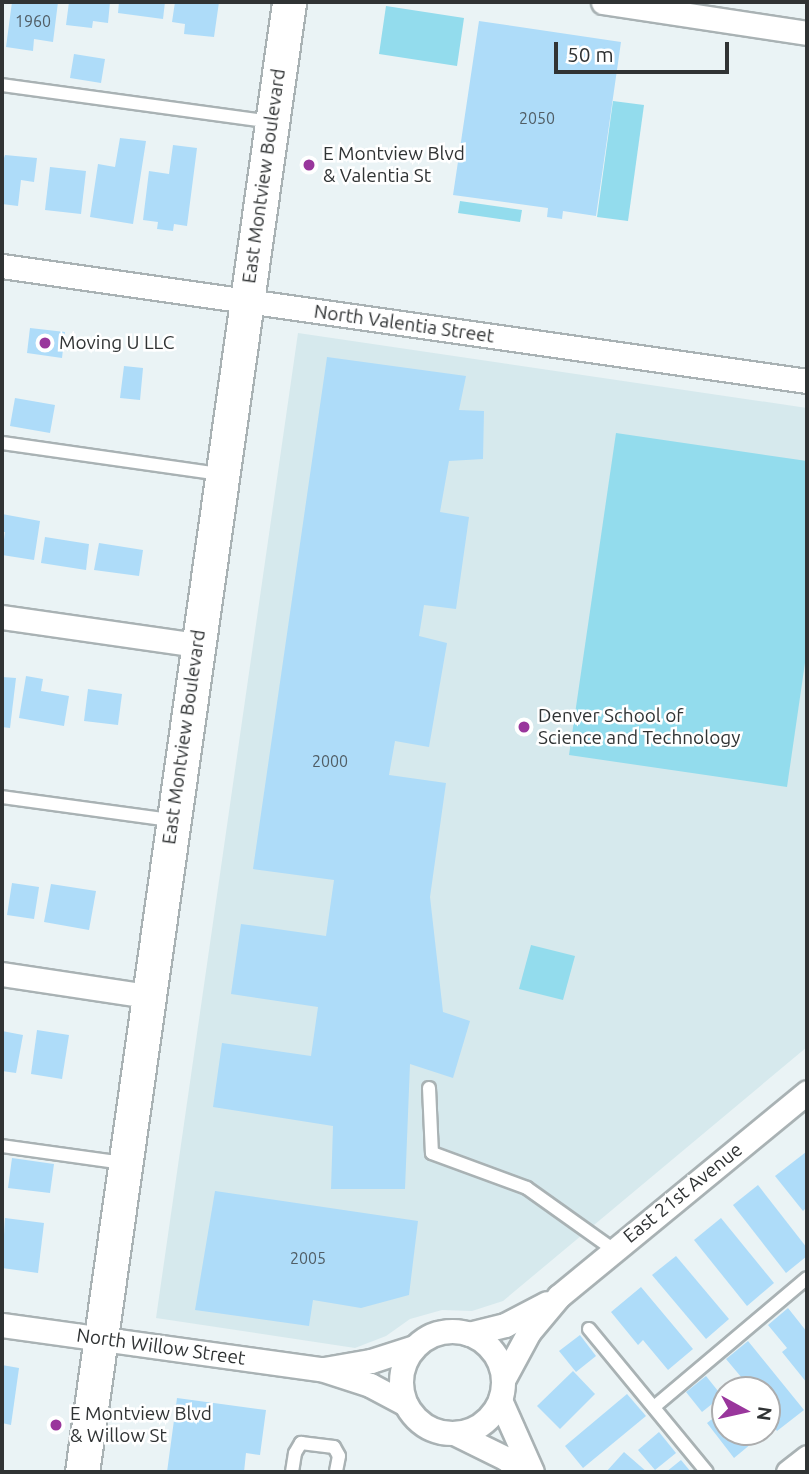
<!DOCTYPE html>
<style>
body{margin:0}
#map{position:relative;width:809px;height:1474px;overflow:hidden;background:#eaf3f5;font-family:Ubuntu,sans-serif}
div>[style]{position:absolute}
.built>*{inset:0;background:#d6e9ed}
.green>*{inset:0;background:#93dced}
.building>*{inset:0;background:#aedcf9}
.roads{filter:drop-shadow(2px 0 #a9b2b4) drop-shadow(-2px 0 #a9b2b4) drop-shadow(0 2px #a9b2b4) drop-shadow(0 -2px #a9b2b4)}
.lane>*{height:12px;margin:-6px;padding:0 6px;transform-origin:6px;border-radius:6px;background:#fff}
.street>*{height:23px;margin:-11.5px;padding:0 11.5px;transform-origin:11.5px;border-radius:11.5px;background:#fff}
.street>.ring{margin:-11.5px;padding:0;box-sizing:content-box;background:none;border:23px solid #fff;border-radius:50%}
.secondary>*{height:33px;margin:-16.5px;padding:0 16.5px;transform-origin:16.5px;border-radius:16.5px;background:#fff}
.dots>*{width:19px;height:19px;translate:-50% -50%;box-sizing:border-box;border:4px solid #fff;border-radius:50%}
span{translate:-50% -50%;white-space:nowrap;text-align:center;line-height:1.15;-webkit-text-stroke:5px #fff;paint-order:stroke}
.number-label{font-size:16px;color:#505d65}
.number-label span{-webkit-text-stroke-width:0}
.poi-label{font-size:19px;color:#303334}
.left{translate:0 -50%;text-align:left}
.street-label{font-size:19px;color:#303334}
.frame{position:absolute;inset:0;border:4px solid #303334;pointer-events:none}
.north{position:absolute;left:711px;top:1376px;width:70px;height:70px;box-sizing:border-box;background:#fff;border:2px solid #acadae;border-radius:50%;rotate:98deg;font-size:19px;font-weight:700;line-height:28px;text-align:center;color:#303334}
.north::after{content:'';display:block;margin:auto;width:24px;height:32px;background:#99369c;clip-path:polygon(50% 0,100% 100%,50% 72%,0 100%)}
.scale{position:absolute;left:554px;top:42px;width:175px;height:32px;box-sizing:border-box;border:4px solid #303334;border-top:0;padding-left:9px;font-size:21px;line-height:24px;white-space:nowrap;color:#303334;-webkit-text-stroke:5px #fff;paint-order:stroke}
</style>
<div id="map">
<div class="built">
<div style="clip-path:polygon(298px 333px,807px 408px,807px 1047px,503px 1301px,472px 1311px,442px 1310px,410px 1319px,386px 1336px,355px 1348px,156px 1318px)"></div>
</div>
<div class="green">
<div style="clip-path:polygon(386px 6px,464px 18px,457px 66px,379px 54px)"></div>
<div style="clip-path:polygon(613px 101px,644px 105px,628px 221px,597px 217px)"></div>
<div style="clip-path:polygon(460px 201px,522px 210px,520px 222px,458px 213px)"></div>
<div style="clip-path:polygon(616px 433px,807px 461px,807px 649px,787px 787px,569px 755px)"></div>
<div style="clip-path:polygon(531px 945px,575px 956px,563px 1000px,519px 989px)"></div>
</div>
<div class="building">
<div style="clip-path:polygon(12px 2px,58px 2px,53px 42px,34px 39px,33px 51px,6px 47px)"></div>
<div style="clip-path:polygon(69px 2px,110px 2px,108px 23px,93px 21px,92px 28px,66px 25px)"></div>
<div style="clip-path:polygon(119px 2px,165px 2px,163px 19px,118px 13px)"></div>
<div style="clip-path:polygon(175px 2px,219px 2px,214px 37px,184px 34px,185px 24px,172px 22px)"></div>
<div style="clip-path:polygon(479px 21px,621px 42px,596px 216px,563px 211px,562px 219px,547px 217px,548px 208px,453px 195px)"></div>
<div style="clip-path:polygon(74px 54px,105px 59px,101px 83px,70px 78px)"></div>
<div style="clip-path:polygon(120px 138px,146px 141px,133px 224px,90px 217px,98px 164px,115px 167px)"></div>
<div style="clip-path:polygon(173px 145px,197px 148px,187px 226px,174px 224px,173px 231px,157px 229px,158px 222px,143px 220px,149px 171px,169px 174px)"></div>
<div style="clip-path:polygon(5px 155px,37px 158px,34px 182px,21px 180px,18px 206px,2px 204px,2px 164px)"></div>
<div style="clip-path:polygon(50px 167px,86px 171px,81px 214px,45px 210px)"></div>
<div style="clip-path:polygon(30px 328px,65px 332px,62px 358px,27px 353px)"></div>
<div style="clip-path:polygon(327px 357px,466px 376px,459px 410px,484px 411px,483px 459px,449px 461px,440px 512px,469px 517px,456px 609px,424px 605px,419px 636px,447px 643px,429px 747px,395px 741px,389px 775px,446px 783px,430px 897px,443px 1012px,470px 1021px,453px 1078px,410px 1064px,405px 1189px,331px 1189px,333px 1126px,213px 1107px,222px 1043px,311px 1056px,318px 1007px,231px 994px,241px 924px,326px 936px,334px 880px,253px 869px)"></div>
<div style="clip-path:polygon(124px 366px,143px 368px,140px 400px,120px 398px)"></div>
<div style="clip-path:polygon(15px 398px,55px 405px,50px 433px,10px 426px)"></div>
<div style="clip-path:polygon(2px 514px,40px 521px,34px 560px,2px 555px,5px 532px,2px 532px)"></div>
<div style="clip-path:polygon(45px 537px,89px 544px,86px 570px,41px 563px)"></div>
<div style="clip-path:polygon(99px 543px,143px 550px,139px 576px,94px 570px)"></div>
<div style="clip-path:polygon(26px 676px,43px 679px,41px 691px,69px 696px,64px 726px,19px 718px)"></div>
<div style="clip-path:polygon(2px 677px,16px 678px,10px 728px,2px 727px)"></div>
<div style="clip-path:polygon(88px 689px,122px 694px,118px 725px,84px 721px)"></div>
<div style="clip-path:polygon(12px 883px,39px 887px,34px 919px,7px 915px)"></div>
<div style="clip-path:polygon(51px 884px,96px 891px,89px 930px,44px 922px)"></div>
<div style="clip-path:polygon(37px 1030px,69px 1035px,62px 1079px,31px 1074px)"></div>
<div style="clip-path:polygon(2px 1031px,23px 1035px,16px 1073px,2px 1071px)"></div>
<div style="clip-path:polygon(806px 1152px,807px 1207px,803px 1211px,775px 1176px)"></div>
<div style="clip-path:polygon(12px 1158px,54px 1164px,50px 1193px,8px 1188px)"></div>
<div style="clip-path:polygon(758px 1185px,807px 1248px,807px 1256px,786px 1273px,733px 1205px)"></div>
<div style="clip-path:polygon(215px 1191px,418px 1221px,409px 1295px,361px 1308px,313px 1300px,309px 1326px,195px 1310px)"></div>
<div style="clip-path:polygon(5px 1218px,44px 1223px,38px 1273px,2px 1268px)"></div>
<div style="clip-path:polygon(721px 1218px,774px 1283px,747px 1306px,694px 1240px)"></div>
<div style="clip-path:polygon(676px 1256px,729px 1319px,706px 1339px,652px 1275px)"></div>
<div style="clip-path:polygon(641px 1287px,693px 1349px,668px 1370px,643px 1340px,638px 1345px,611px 1312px)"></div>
<div style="clip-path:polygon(788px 1308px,807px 1332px,807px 1383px,782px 1352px,787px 1348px,768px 1325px)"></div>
<div style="clip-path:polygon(580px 1335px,596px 1356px,576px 1372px,559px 1351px)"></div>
<div style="clip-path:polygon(748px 1341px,804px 1410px,777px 1431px,767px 1419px,767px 1390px,743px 1390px,747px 1384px,726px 1359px)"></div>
<div style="clip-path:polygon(2px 1365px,19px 1368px,11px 1425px,2px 1423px)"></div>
<div style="clip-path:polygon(573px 1371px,595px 1394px,560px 1429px,537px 1406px)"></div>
<div style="clip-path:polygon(706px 1376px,722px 1396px,702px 1412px,686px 1392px)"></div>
<div style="clip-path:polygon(627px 1394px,646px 1416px,583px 1468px,565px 1446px)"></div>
<div style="clip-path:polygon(177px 1398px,266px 1410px,260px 1455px,246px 1453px,244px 1472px,167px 1472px)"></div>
<div style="clip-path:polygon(725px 1409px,725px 1432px,752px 1432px,757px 1439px,734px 1458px,707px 1423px)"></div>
<div style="clip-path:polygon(659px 1432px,676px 1453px,655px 1470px,638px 1450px)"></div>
<div style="clip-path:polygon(624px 1452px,647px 1472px,606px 1472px)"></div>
<div style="clip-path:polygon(681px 1460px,691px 1472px,666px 1472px)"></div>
</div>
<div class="roads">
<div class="lane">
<div style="left:2px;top:85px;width:273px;rotate:7.8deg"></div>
<div style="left:2px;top:443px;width:220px;rotate:8.1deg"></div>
<div style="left:2px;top:797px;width:171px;rotate:7.8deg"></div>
<div style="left:429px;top:1088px;width:65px;rotate:87.4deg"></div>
<div style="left:432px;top:1153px;width:101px;rotate:20.2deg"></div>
<div style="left:527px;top:1188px;width:107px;rotate:35.5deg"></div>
<div style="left:2px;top:1146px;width:122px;rotate:8deg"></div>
<div style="left:589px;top:1329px;width:185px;rotate:50.5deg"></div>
<div style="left:654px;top:1407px;width:200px;rotate:-40.1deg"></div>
<div style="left:292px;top:1472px;width:19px;rotate:-81deg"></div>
<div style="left:295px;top:1453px;width:12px;rotate:-59deg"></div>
<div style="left:301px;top:1443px;width:33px;rotate:7deg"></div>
<div style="left:334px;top:1447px;width:10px;rotate:61deg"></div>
<div style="left:339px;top:1456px;width:16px;rotate:101deg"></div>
</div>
<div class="street">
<div style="left:603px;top:2px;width:206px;rotate:8.6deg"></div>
<div style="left:2px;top:266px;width:813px;rotate:8.13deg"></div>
<div style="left:2px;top:617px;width:197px;rotate:8.2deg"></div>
<div style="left:2px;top:974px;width:148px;rotate:8.6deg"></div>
<div style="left:2px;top:1325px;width:322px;rotate:7.9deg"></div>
<div style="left:321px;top:1369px;width:52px;rotate:18.1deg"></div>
<div style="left:370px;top:1385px;width:40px;rotate:28deg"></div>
<div class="ring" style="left:401px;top:1331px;width:79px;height:79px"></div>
<div style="left:469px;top:1334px;width:37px;rotate:-14deg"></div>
<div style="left:505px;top:1325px;width:47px;rotate:-27.6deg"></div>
<div style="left:324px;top:1369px;width:48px;rotate:-9.7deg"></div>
<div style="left:371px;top:1361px;width:45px;rotate:-18deg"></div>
<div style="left:503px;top:1380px;width:55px;rotate:-61.6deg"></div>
<div style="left:529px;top:1332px;width:47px;rotate:-50.2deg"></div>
<div style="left:559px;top:1296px;width:321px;rotate:-39.4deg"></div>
<div style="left:500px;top:1400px;width:79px;rotate:66deg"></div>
<div style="left:454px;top:1433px;width:57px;rotate:26.1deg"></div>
<div style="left:505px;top:1458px;width:23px;rotate:38deg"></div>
<div style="left:788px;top:1472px;width:24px;rotate:-38deg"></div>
</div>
<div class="secondary">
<div style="left:82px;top:1472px;width:1485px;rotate:-81.98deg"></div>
</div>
</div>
<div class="dots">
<div style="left:309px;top:165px;background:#99369c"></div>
<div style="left:45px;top:343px;background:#99369c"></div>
<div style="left:524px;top:727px;background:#99369c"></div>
<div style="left:56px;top:1425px;background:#99369c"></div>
</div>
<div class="number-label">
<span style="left:33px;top:21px">1960</span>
<span style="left:537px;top:118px">2050</span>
<span style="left:330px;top:761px">2000</span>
<span style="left:308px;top:1258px">2005</span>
</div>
<div class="poi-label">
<span class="left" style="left:323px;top:165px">E Montview Blvd<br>&amp; Valentia St</span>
<span class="left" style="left:59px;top:343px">Moving U LLC</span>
<span class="left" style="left:538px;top:727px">Denver School of<br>Science and Technology</span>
<span class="left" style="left:70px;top:1425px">E Montview Blvd<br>&amp; Willow St</span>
</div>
<div class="street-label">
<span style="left:264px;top:176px;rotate:-82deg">East Montview Boulevard</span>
<span style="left:404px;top:324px;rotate:8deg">North Valentia Street</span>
<span style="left:184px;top:737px;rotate:-82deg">East Montview Boulevard</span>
<span style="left:683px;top:1193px;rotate:-39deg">East 21st Avenue</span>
<span style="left:161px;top:1347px;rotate:8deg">North Willow Street</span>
</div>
<div class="frame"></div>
<div class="north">N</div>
<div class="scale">50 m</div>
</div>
